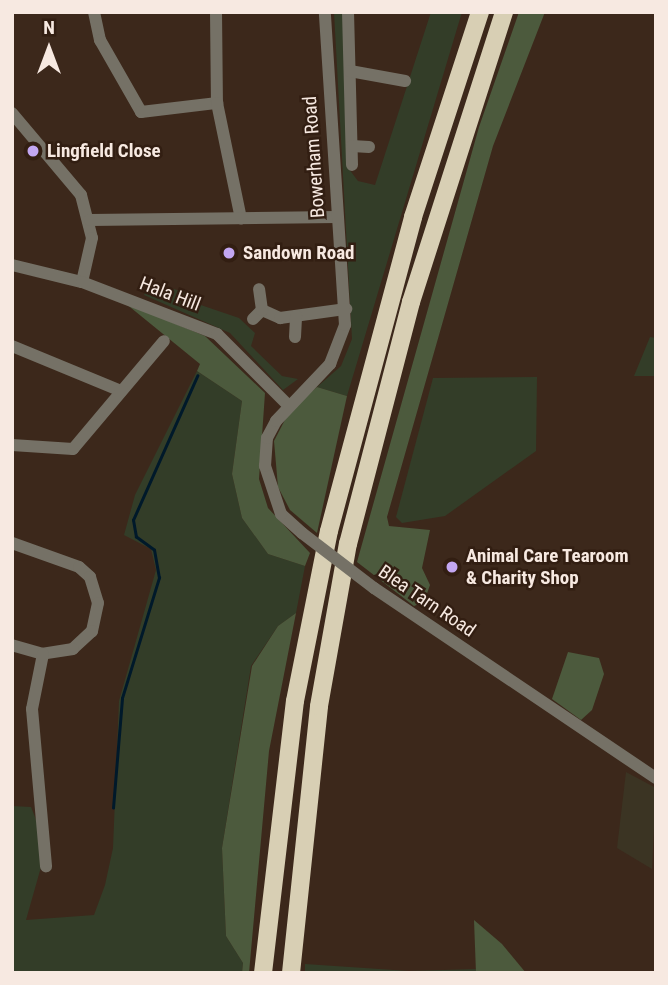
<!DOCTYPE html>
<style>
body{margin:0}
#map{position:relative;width:668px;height:985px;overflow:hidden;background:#3c281b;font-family:"Roboto Condensed",sans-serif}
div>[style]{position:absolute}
.industrial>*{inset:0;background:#3b3423}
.green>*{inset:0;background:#333d28}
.forest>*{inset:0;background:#4c5a3d}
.stream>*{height:2.5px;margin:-1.25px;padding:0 1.25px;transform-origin:1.25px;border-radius:1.25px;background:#00192a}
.minor>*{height:12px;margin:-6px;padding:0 6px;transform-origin:6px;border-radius:6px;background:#757166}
.highway>*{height:18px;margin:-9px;padding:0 9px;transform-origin:9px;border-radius:9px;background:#d8cfb4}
.minor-bridge>*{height:12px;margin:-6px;padding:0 6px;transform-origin:6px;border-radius:6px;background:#757166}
.dots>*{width:19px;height:19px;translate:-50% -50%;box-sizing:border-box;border:4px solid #321e12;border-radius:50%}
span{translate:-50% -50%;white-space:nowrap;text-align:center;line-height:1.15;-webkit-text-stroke:5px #321e12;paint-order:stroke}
.poi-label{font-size:19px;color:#f7e9e1;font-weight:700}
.left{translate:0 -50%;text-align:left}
.street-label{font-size:19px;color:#f7e9e1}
.frame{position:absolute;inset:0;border:14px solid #f7e9e1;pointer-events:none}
.north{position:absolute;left:14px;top:14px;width:70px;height:70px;-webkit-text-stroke:5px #321e12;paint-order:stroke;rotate:0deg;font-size:19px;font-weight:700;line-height:28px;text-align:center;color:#f7e9e1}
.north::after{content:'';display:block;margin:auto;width:24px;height:32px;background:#f7e9e1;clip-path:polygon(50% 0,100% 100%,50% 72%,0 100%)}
</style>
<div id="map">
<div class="industrial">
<div style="clip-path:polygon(626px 772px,656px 788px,652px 869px,617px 848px)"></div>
</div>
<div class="green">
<div style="clip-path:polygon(334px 12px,344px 12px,349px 169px,358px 181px,375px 185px,431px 12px,462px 12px,347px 396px,317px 387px,341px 366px,352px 339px)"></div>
<div style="clip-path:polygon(148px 283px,186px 292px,189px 301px,239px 318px,255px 333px,251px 346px,282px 376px,298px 379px,283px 390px,230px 333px,144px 295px)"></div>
<div style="clip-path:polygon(650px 337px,656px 338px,656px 376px,634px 376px)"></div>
<div style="clip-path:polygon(197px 371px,242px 401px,232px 474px,242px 518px,268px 554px,305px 566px,296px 613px,278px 626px,251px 666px,222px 848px,226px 936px,243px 963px,242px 973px,12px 973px,12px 806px,31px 807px,41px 832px,41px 867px,26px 920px,94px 915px,105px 885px,113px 848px,119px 701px,156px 570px,151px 549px,124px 535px,135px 495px)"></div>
<div style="clip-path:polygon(537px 377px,536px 451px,445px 516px,402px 523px,396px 517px,433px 378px)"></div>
<div style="clip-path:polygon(305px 964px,409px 971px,477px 969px,476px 973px,305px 973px)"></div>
</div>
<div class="forest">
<div style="clip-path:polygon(519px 12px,545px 12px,493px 146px,387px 517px,389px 526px,430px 530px,422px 568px,430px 585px,424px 602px,414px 606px,357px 562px,479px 127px)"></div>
<div style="clip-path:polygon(125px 303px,205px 336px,265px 393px,259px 479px,268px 508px,310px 553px,305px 566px,268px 554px,242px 518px,232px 474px,242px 401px,197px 371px,200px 364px)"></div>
<div style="clip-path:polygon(317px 387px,347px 396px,317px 533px,290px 510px,278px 487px,274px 441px,290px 410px)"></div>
<div style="clip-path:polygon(296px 613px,269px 751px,249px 973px,242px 973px,243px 963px,226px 936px,222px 848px,252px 666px,278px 626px)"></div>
<div style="clip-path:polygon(568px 652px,599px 658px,604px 674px,592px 710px,581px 720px,552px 699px)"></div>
<div style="clip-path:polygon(474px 920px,502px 944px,526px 973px,476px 973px)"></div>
</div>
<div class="stream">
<div style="left:113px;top:808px;width:110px;rotate:-85.3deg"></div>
<div style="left:122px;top:698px;width:126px;rotate:-72.9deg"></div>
<div style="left:159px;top:578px;width:28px;rotate:-100deg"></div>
<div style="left:154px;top:550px;width:22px;rotate:-144deg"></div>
<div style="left:136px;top:537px;width:17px;rotate:-100deg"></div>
<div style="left:133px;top:520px;width:158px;rotate:-66deg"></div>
</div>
<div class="minor">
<div style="left:94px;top:12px;width:29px;rotate:78deg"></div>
<div style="left:100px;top:40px;width:83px;rotate:60.3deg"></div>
<div style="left:141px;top:112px;width:77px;rotate:-6.8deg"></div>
<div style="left:216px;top:12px;width:91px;rotate:89.4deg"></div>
<div style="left:217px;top:103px;width:118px;rotate:78.3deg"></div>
<div style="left:348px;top:12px;width:153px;rotate:88.5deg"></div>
<div style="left:350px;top:71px;width:56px;rotate:10.3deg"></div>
<div style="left:12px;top:113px;width:107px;rotate:49.9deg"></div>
<div style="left:81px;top:195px;width:44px;rotate:75.7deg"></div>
<div style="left:92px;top:238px;width:45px;rotate:102.8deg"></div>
<div style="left:352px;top:146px;width:17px;rotate:3deg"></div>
<div style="left:90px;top:220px;width:247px;rotate:-0.7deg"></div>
<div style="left:12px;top:265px;width:72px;rotate:13.7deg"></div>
<div style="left:82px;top:282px;width:145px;rotate:21.1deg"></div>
<div style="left:217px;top:334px;width:100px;rotate:45deg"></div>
<div style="left:262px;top:310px;width:20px;rotate:24deg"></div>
<div style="left:280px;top:318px;width:67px;rotate:-7.8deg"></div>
<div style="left:253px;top:319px;width:13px;rotate:-45deg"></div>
<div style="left:262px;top:310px;width:21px;rotate:-98deg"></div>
<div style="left:295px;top:337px;width:21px;rotate:-87deg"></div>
<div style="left:12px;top:346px;width:118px;rotate:22.4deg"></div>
<div style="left:12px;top:445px;width:61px;rotate:3.8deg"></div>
<div style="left:73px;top:449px;width:141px;rotate:-49.9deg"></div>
<div style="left:302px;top:533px;width:28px;rotate:-138deg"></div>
<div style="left:281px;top:514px;width:51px;rotate:-108.4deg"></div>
<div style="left:265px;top:466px;width:28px;rotate:-86deg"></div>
<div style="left:267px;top:438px;width:19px;rotate:-62deg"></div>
<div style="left:276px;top:421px;width:79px;rotate:-46.5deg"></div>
<div style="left:330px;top:364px;width:42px;rotate:-69deg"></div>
<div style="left:345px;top:325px;width:314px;rotate:-93.7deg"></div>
<div style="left:12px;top:543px;width:71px;rotate:19.7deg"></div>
<div style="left:79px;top:567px;width:15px;rotate:42deg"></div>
<div style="left:90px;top:577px;width:27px;rotate:73deg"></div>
<div style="left:98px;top:603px;width:29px;rotate:102deg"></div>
<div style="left:92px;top:631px;width:26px;rotate:137deg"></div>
<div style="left:73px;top:649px;width:30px;rotate:171deg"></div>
<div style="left:43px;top:654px;width:32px;rotate:-164deg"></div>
<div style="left:374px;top:588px;width:340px;rotate:34deg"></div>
<div style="left:43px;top:654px;width:56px;rotate:101.3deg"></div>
<div style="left:32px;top:709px;width:158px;rotate:84.9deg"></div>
</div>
<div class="highway">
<div style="left:263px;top:973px;width:274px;rotate:-83.3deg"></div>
<div style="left:295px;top:701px;width:173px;rotate:-78.7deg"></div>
<div style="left:329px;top:531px;width:325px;rotate:-75deg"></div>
<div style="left:413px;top:217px;width:216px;rotate:-71.9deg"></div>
<div style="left:291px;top:973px;width:268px;rotate:-84deg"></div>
<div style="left:319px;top:706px;width:165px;rotate:-79.9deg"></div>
<div style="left:348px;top:544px;width:250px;rotate:-75.4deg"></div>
<div style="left:411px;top:302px;width:305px;rotate:-72.2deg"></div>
</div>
<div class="minor-bridge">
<div style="left:302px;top:533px;width:91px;rotate:37.4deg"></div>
</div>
<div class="dots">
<div style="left:33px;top:151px;background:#c3a7f2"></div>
<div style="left:229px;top:253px;background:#c3a7f2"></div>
<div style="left:452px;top:567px;background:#c3a7f2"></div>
</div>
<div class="poi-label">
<span class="left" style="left:47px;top:151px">Lingfield Close</span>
<span class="left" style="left:243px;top:253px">Sandown Road</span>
<span class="left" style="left:466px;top:567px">Animal Care Tearoom<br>&amp; Charity Shop</span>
</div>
<div class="street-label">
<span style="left:314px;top:157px;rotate:-94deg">Bowerham Road</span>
<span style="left:170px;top:294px;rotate:21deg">Hala Hill</span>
<span style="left:427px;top:601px;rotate:34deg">Blea Tarn Road</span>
</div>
<div class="frame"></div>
<div class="north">N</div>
</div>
